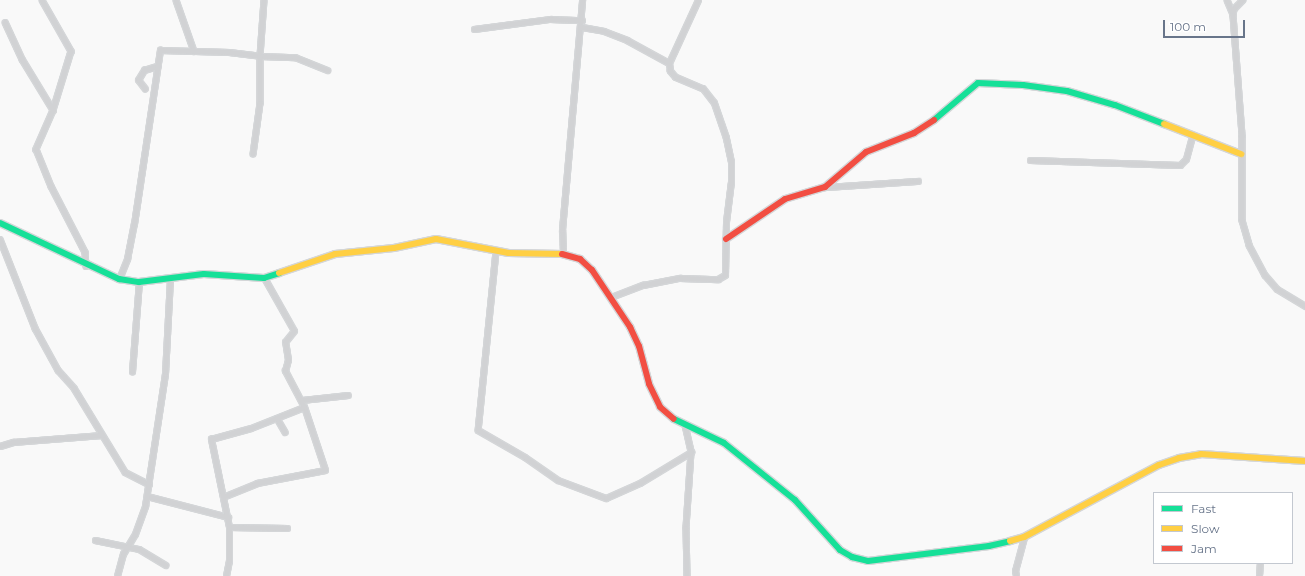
<!DOCTYPE html>
<style>
body{margin:0}
#map{position:relative;width:1305px;height:576px;overflow:hidden;background:#f9f9f9;font-family:Montserrat,sans-serif}
div>[style]{position:absolute}
.roads{filter:drop-shadow(1px 0 #d4d6d8) drop-shadow(-1px 0 #d4d6d8) drop-shadow(0 1px #d4d6d8) drop-shadow(0 -1px #d4d6d8)}
.street>*{height:4.5px;margin:-2.25px;padding:0 2.25px;transform-origin:2.25px;border-radius:2.25px;background:#d1d2d4}
.fast>*{height:6px;margin:-3px;padding:0 3px;transform-origin:3px;border-radius:3px;background:#16e098}
.slow>*{height:6px;margin:-3px;padding:0 3px;transform-origin:3px;border-radius:3px;background:#ffcf43}
.jam>*{height:6px;margin:-3px;padding:0 3px;transform-origin:3px;border-radius:3px;background:#f24e42}
span{translate:-50% -50%;white-space:nowrap;text-align:center;line-height:1.15;-webkit-text-stroke:4px #fff;paint-order:stroke}
.legend{position:absolute;left:1153px;top:492px;width:140px;height:72px;box-sizing:border-box;background:#fff;border:1px solid #c3c8d0;margin:0;padding:5px 7px;list-style:none;font-size:12px;color:#68758a}
.legend li{display:flex;align-items:center;gap:8px;height:20px}
.legend b{width:20px;border:1px solid #c3c8d0}
.scale{position:absolute;left:1163px;top:20px;width:82px;height:18px;box-sizing:border-box;border:2px solid #68758a;border-top:0;padding-left:5px;font-size:12px;line-height:14px;white-space:nowrap;color:#68758a;-webkit-text-stroke:3px #fff;paint-order:stroke}
</style>
<div id="map">
<div class="roads">
<div class="street">
<div style="left:42px;top:0;width:59px;rotate:60.4deg"></div>
<div style="left:71px;top:51px;width:62px;rotate:107deg"></div>
<div style="left:53px;top:110px;width:43px;rotate:113.6deg"></div>
<div style="left:36px;top:149px;width:40px;rotate:68deg"></div>
<div style="left:51px;top:186px;width:74px;rotate:62.7deg"></div>
<div style="left:85px;top:252px;width:14px;rotate:86deg"></div>
<div style="left:176px;top:0;width:54px;rotate:70.6deg"></div>
<div style="left:264px;top:0;width:56px;rotate:94.1deg"></div>
<div style="left:260px;top:56px;width:35px;rotate:2deg"></div>
<div style="left:295px;top:57px;width:35px;rotate:22deg"></div>
<div style="left:1227px;top:0;width:15px;rotate:67deg"></div>
<div style="left:1243px;top:0;width:13px;rotate:135deg"></div>
<div style="left:1234px;top:9px;width:6px;rotate:99deg"></div>
<div style="left:1233px;top:15px;width:121px;rotate:85.7deg"></div>
<div style="left:1242px;top:136px;width:84px;rotate:90deg"></div>
<div style="left:1242px;top:220px;width:26px;rotate:74deg"></div>
<div style="left:1249px;top:245px;width:34px;rotate:62deg"></div>
<div style="left:1265px;top:275px;width:18px;rotate:49deg"></div>
<div style="left:1277px;top:289px;width:33px;rotate:31deg"></div>
<div style="left:5px;top:22px;width:41px;rotate:65.3deg"></div>
<div style="left:22px;top:59px;width:60px;rotate:58.7deg"></div>
<div style="left:582px;top:27px;width:22px;rotate:10deg"></div>
<div style="left:604px;top:31px;width:25px;rotate:21deg"></div>
<div style="left:627px;top:40px;width:48px;rotate:28.7deg"></div>
<div style="left:474px;top:29px;width:77px;rotate:-7.5deg"></div>
<div style="left:550px;top:19px;width:32px;rotate:2deg"></div>
<div style="left:145px;top:89px;width:11px;rotate:-128deg"></div>
<div style="left:138px;top:80px;width:12px;rotate:-59deg"></div>
<div style="left:144px;top:70px;width:14px;rotate:-17deg"></div>
<div style="left:1030px;top:160px;width:150px;rotate:1.9deg"></div>
<div style="left:1180px;top:165px;width:8px;rotate:-45deg"></div>
<div style="left:1186px;top:159px;width:23px;rotate:-75deg"></div>
<div style="left:825px;top:187px;width:93px;rotate:-3.7deg"></div>
<div style="left:0;top:239px;width:96px;rotate:68.5deg"></div>
<div style="left:35px;top:328px;width:48px;rotate:61.3deg"></div>
<div style="left:58px;top:370px;width:24px;rotate:48deg"></div>
<div style="left:74px;top:388px;width:98px;rotate:58.7deg"></div>
<div style="left:125px;top:472px;width:27px;rotate:27deg"></div>
<div style="left:496px;top:251px;width:180px;rotate:95.7deg"></div>
<div style="left:478px;top:430px;width:54px;rotate:29.9deg"></div>
<div style="left:525px;top:457px;width:40px;rotate:34.9deg"></div>
<div style="left:558px;top:480px;width:51px;rotate:20.6deg"></div>
<div style="left:606px;top:498px;width:37px;rotate:-24deg"></div>
<div style="left:640px;top:483px;width:60px;rotate:-31.3deg"></div>
<div style="left:563px;top:254px;width:24px;rotate:-92deg"></div>
<div style="left:562px;top:230px;width:231px;rotate:-85deg"></div>
<div style="left:119px;top:279px;width:22px;rotate:-68deg"></div>
<div style="left:127px;top:259px;width:36px;rotate:-79deg"></div>
<div style="left:134px;top:224px;width:176px;rotate:-81.5deg"></div>
<div style="left:160px;top:50px;width:69px;rotate:1.7deg"></div>
<div style="left:229px;top:52px;width:31px;rotate:7deg"></div>
<div style="left:260px;top:56px;width:47px;rotate:90deg"></div>
<div style="left:260px;top:103px;width:51px;rotate:97.8deg"></div>
<div style="left:611px;top:297px;width:34px;rotate:-21deg"></div>
<div style="left:643px;top:285px;width:38px;rotate:-11deg"></div>
<div style="left:680px;top:278px;width:38px;rotate:2deg"></div>
<div style="left:718px;top:279px;width:8px;rotate:-30deg"></div>
<div style="left:725px;top:275px;width:53px;rotate:-88.9deg"></div>
<div style="left:726px;top:222px;width:39px;rotate:-83deg"></div>
<div style="left:731px;top:183px;width:21px;rotate:-90deg"></div>
<div style="left:731px;top:162px;width:25px;rotate:-102deg"></div>
<div style="left:726px;top:138px;width:37px;rotate:-109deg"></div>
<div style="left:714px;top:103px;width:18px;rotate:-128deg"></div>
<div style="left:703px;top:89px;width:30px;rotate:-157deg"></div>
<div style="left:675px;top:77px;width:8px;rotate:-130deg"></div>
<div style="left:670px;top:71px;width:8px;rotate:-97deg"></div>
<div style="left:669px;top:63px;width:69px;rotate:-65.3deg"></div>
<div style="left:132px;top:372px;width:90px;rotate:-85.6deg"></div>
<div style="left:302px;top:400px;width:46px;rotate:-6.2deg"></div>
<div style="left:277px;top:418px;width:16px;rotate:60deg"></div>
<div style="left:685px;top:425px;width:28px;rotate:77deg"></div>
<div style="left:691px;top:452px;width:76px;rotate:93.8deg"></div>
<div style="left:686px;top:528px;width:48px;rotate:88.8deg"></div>
<div style="left:0;top:446px;width:14px;rotate:-17deg"></div>
<div style="left:13px;top:442px;width:89px;rotate:-4.5deg"></div>
<div style="left:147px;top:496px;width:84px;rotate:14.5deg"></div>
<div style="left:223px;top:497px;width:37px;rotate:-22deg"></div>
<div style="left:257px;top:483px;width:69px;rotate:-10.8deg"></div>
<div style="left:325px;top:470px;width:66px;rotate:-108.4deg"></div>
<div style="left:229px;top:527px;width:58px;rotate:1deg"></div>
<div style="left:95px;top:540px;width:45px;rotate:11.6deg"></div>
<div style="left:139px;top:549px;width:31px;rotate:31deg"></div>
<div style="left:117px;top:576px;width:23px;rotate:-75deg"></div>
<div style="left:123px;top:554px;width:23px;rotate:-59deg"></div>
<div style="left:135px;top:534px;width:30px;rotate:-70deg"></div>
<div style="left:145px;top:506px;width:134px;rotate:-81.4deg"></div>
<div style="left:165px;top:374px;width:95px;rotate:-87deg"></div>
<div style="left:226px;top:576px;width:15px;rotate:-79deg"></div>
<div style="left:229px;top:561px;width:34px;rotate:-90deg"></div>
<div style="left:229px;top:527px;width:90px;rotate:-101.6deg"></div>
<div style="left:211px;top:439px;width:41px;rotate:-15.4deg"></div>
<div style="left:251px;top:428px;width:57px;rotate:-21.6deg"></div>
<div style="left:304px;top:407px;width:41px;rotate:-117.8deg"></div>
<div style="left:285px;top:371px;width:11px;rotate:-75deg"></div>
<div style="left:288px;top:360px;width:18px;rotate:-99deg"></div>
<div style="left:285px;top:342px;width:14px;rotate:-51deg"></div>
<div style="left:294px;top:331px;width:61px;rotate:-119.5deg"></div>
<div style="left:1016px;top:576px;width:5px;rotate:-101deg"></div>
<div style="left:1015px;top:571px;width:35px;rotate:-75deg"></div>
<div style="left:1259px;top:576px;width:13px;rotate:-86deg"></div>
</div>
<div class="fast">
<div style="left:934px;top:120px;width:57px;rotate:-40.1deg"></div>
<div style="left:978px;top:83px;width:45px;rotate:2.5deg"></div>
<div style="left:1023px;top:85px;width:44px;rotate:7.8deg"></div>
<div style="left:1067px;top:91px;width:50px;rotate:16.3deg"></div>
<div style="left:1115px;top:105px;width:53px;rotate:21.2deg"></div>
<div style="left:0;top:223px;width:132px;rotate:25.2deg"></div>
<div style="left:119px;top:279px;width:20px;rotate:9deg"></div>
<div style="left:139px;top:282px;width:65px;rotate:-7deg"></div>
<div style="left:204px;top:274px;width:60px;rotate:3.8deg"></div>
<div style="left:264px;top:278px;width:16px;rotate:-18deg"></div>
<div style="left:674px;top:419px;width:55px;rotate:25.6deg"></div>
<div style="left:724px;top:443px;width:91px;rotate:38.8deg"></div>
<div style="left:795px;top:500px;width:67px;rotate:48deg"></div>
<div style="left:840px;top:550px;width:14px;rotate:30deg"></div>
<div style="left:852px;top:557px;width:16px;rotate:14deg"></div>
<div style="left:868px;top:561px;width:122px;rotate:-7.1deg"></div>
<div style="left:989px;top:546px;width:22px;rotate:-13deg"></div>
</div>
<div class="slow">
<div style="left:1164px;top:124px;width:83px;rotate:21.3deg"></div>
<div style="left:279px;top:273px;width:59px;rotate:-18.7deg"></div>
<div style="left:335px;top:254px;width:59px;rotate:-5.8deg"></div>
<div style="left:394px;top:248px;width:43px;rotate:-12.1deg"></div>
<div style="left:436px;top:239px;width:74px;rotate:10.9deg"></div>
<div style="left:509px;top:253px;width:53px;rotate:1.1deg"></div>
<div style="left:1010px;top:541px;width:15px;rotate:-16deg"></div>
<div style="left:1024px;top:537px;width:153px;rotate:-28.1deg"></div>
<div style="left:1159px;top:465px;width:21px;rotate:-19deg"></div>
<div style="left:1179px;top:458px;width:22px;rotate:-10deg"></div>
<div style="left:1201px;top:454px;width:104px;rotate:3.9deg"></div>
</div>
<div class="jam">
<div style="left:726px;top:239px;width:71px;rotate:-34.1deg"></div>
<div style="left:785px;top:199px;width:42px;rotate:-16.7deg"></div>
<div style="left:825px;top:187px;width:54px;rotate:-40.5deg"></div>
<div style="left:866px;top:152px;width:52px;rotate:-21.6deg"></div>
<div style="left:914px;top:133px;width:24px;rotate:-33deg"></div>
<div style="left:562px;top:254px;width:19px;rotate:16deg"></div>
<div style="left:580px;top:259px;width:16px;rotate:43deg"></div>
<div style="left:592px;top:270px;width:69px;rotate:56.3deg"></div>
<div style="left:630px;top:327px;width:21px;rotate:65deg"></div>
<div style="left:639px;top:346px;width:39px;rotate:75deg"></div>
<div style="left:649px;top:384px;width:25px;rotate:64deg"></div>
<div style="left:660px;top:407px;width:18px;rotate:41deg"></div>
</div>
</div>
<ul class="legend">
<li><b style="height:5px;background:#16e098"></b>Fast</li>
<li><b style="height:5px;background:#ffcf43"></b>Slow</li>
<li><b style="height:5px;background:#f24e42"></b>Jam</li>
</ul>
<div class="scale">100 m</div>
</div>
